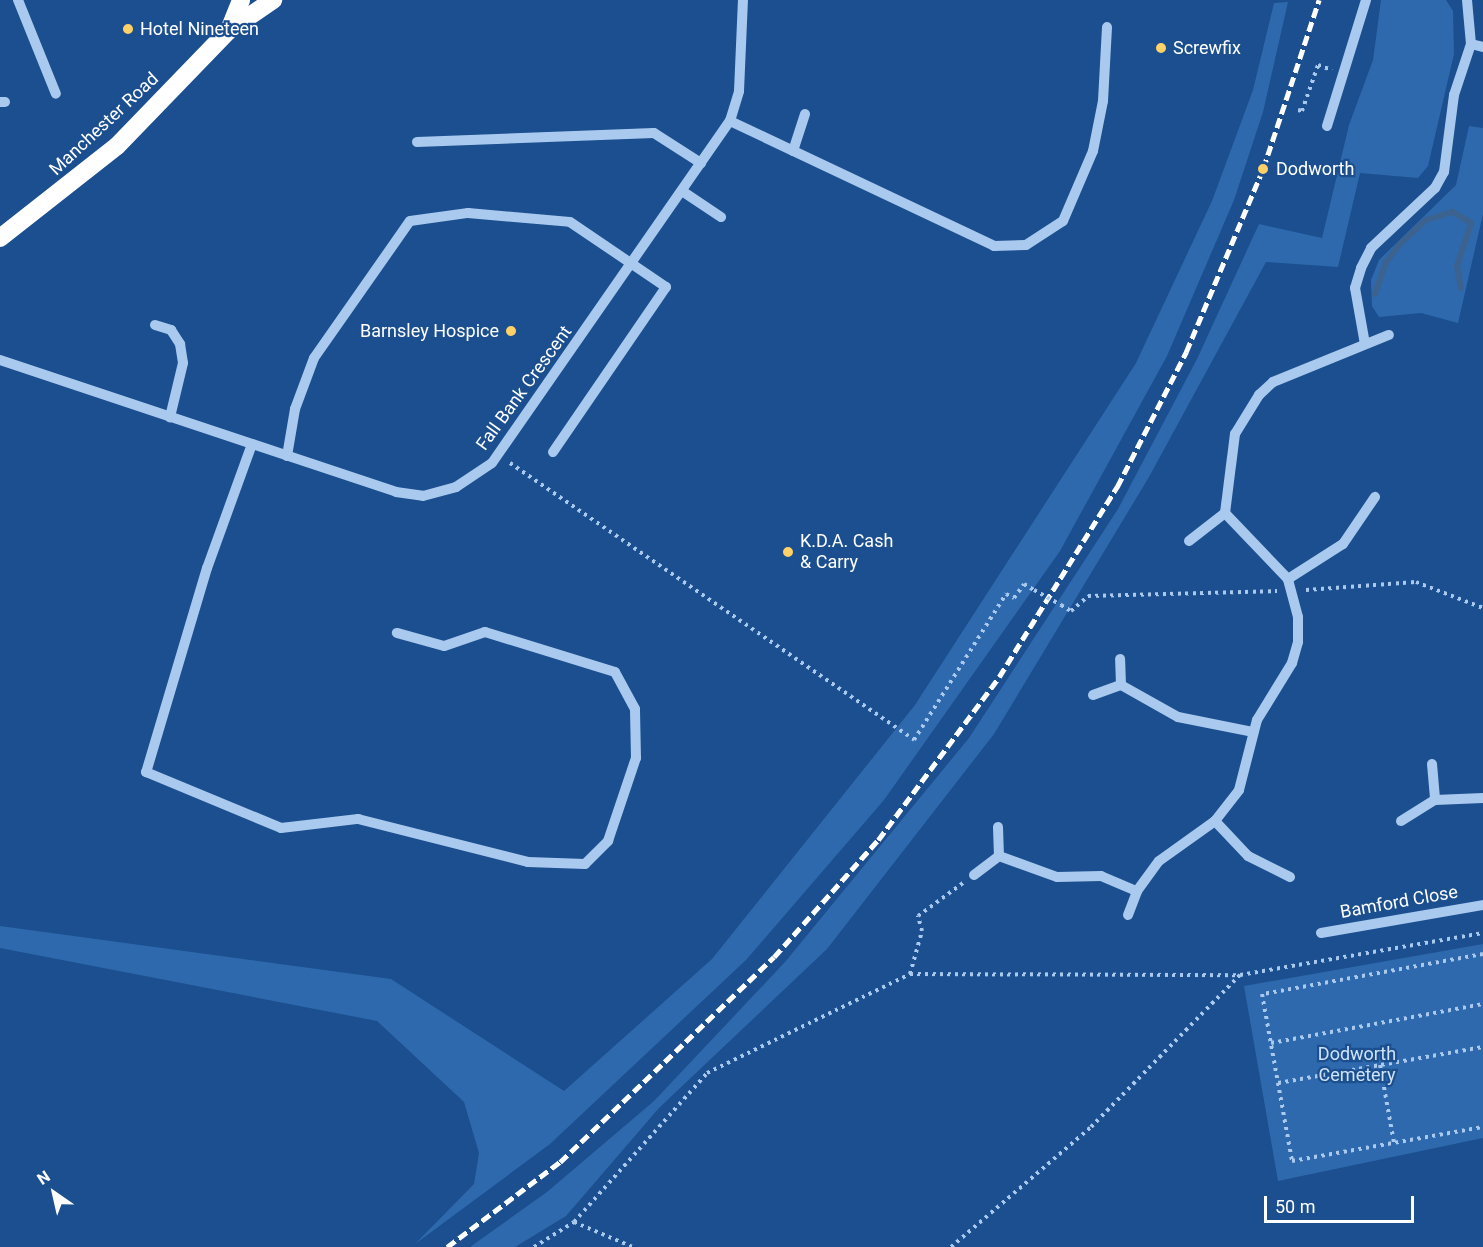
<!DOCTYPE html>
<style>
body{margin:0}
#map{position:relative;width:1483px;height:1247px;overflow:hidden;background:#1b4f8f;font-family:Roboto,sans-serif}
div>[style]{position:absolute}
.green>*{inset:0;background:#2e69ad}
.stream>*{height:6px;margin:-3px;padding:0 3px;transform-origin:3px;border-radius:3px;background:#3c6290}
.path>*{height:4px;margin-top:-2px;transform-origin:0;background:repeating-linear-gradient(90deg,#a9c9ee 0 3px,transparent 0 7.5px)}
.minor>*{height:10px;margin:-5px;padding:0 5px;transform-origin:5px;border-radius:5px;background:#a9c9ee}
.highway>*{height:18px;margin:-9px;padding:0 9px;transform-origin:9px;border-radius:9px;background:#fff}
.rail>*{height:4.5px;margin-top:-2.25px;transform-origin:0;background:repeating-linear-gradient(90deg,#fff 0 10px,transparent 0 14.5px)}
.path-bridge>*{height:4px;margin-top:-2px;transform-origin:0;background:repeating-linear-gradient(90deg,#a9c9ee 0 3px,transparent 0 7.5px)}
.dots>*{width:16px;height:16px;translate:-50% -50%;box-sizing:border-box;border:3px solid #1b4f8f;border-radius:50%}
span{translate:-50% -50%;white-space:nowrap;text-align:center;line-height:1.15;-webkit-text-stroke:4.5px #1b4f8f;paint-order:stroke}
.poi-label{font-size:18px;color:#fff}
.left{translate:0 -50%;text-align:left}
.right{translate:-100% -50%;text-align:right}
.street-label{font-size:18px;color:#fff}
.park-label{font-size:18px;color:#cfe3fa}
.north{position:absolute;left:24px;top:1163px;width:60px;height:60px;-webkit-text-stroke:4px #1b4f8f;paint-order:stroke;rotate:326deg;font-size:16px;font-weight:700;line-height:24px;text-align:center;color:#fff}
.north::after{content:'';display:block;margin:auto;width:21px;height:27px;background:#fff;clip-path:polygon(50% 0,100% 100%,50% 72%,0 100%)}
.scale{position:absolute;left:1264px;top:1196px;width:150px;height:27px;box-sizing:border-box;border:3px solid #fff;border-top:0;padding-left:8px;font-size:18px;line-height:21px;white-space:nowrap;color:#fff;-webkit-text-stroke:4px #1b4f8f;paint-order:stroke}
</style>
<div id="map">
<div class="green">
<div style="clip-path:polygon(1381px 0,1446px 0,1453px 11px,1454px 54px,1428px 166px,1418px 178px,1360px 173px,1338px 267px,1266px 262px,1149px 477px,994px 734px,827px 949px,659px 1108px,566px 1216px,515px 1247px,470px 1247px,547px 1192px,654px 1101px,785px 962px,969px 738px,1118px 509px,1197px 359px,1259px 224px,1322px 238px,1349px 125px,1373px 60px)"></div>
<div style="clip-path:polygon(1288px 2px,1263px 112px,1234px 200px,1167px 356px,1060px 551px,884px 800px,746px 960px,550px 1144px,415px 1244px,474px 1184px,479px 1153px,464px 1102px,377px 1021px,0 948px,0 926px,391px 979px,564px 1091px,712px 959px,915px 705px,1136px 363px,1212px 201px,1253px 90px,1274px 3px)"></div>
<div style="clip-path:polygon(1469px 126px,1483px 128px,1483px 214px,1458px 323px,1421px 313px,1379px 317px,1372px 306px,1371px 280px,1379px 260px,1456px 185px)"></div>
<div style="clip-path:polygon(1483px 944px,1483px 1138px,1278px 1181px,1244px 986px)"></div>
</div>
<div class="stream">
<div style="left:1375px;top:294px;width:34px;rotate:-71deg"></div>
<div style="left:1386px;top:262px;width:23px;rotate:-52deg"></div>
<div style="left:1400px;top:244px;width:35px;rotate:-43deg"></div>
<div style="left:1426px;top:220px;width:28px;rotate:-17deg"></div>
<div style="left:1453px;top:212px;width:21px;rotate:31deg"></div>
<div style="left:1471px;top:223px;width:45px;rotate:108deg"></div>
<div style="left:1457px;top:266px;width:22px;rotate:80deg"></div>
</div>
<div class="path">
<div style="left:1298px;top:110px;width:4px;rotate:14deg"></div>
<div style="left:1302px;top:111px;width:49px;rotate:-70.8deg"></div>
<div style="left:1318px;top:65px;width:15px;rotate:20deg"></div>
<div style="left:510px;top:463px;width:490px;rotate:34.4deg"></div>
<div style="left:914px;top:740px;width:173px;rotate:-57.8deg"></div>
<div style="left:1006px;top:594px;width:9px;rotate:27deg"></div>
<div style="left:1014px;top:598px;width:17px;rotate:-54deg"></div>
<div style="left:1024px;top:584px;width:12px;rotate:31deg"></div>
<div style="left:1306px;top:590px;width:110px;rotate:-4.2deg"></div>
<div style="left:1416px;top:582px;width:72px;rotate:21.2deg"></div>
<div style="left:1061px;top:605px;width:12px;rotate:31deg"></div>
<div style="left:1071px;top:611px;width:23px;rotate:-41deg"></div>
<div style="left:1088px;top:596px;width:189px;rotate:-1.5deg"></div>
<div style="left:1483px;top:954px;width:225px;rotate:169.7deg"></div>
<div style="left:1262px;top:994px;width:170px;rotate:79.8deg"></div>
<div style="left:1292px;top:1161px;width:194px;rotate:-10.1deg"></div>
<div style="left:910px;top:974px;width:330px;rotate:0.2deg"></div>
<div style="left:1240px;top:975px;width:247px;rotate:-9.8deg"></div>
<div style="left:1271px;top:1043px;width:216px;rotate:-10.4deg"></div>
<div style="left:1380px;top:1065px;width:79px;rotate:79.8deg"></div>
<div style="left:1278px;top:1083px;width:208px;rotate:-10deg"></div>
<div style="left:574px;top:1222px;width:200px;rotate:-48.2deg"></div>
<div style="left:707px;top:1073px;width:226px;rotate:-26deg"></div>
<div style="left:910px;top:974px;width:45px;rotate:-74.4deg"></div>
<div style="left:922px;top:931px;width:16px;rotate:-105deg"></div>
<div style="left:918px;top:916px;width:56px;rotate:-36.3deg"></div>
<div style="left:534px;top:1247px;width:47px;rotate:-32deg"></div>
<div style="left:574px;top:1222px;width:64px;rotate:23deg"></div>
<div style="left:951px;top:1247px;width:184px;rotate:-40.6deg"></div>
<div style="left:1091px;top:1127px;width:213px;rotate:-45.6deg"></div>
</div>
<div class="minor">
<div style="left:18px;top:0;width:101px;rotate:68deg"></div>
<div style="left:1471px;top:44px;width:12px;rotate:14deg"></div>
<div style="left:0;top:102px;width:5px"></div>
<div style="left:730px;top:121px;width:292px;rotate:25.3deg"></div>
<div style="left:994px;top:246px;width:32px;rotate:-2deg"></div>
<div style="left:1026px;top:245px;width:44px;rotate:-33deg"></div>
<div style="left:1063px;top:221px;width:76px;rotate:-66.8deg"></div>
<div style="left:1093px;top:151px;width:51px;rotate:-78.7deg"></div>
<div style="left:1103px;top:101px;width:74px;rotate:-86.9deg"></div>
<div style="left:1327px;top:126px;width:132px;rotate:-72.8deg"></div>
<div style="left:417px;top:142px;width:237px;rotate:-2.2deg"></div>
<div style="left:654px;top:133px;width:56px;rotate:32.6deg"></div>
<div style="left:793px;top:151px;width:39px;rotate:-72deg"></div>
<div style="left:682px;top:191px;width:47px;rotate:33.7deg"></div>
<div style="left:155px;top:325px;width:17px;rotate:17deg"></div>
<div style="left:171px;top:330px;width:17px;rotate:57deg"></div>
<div style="left:180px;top:344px;width:19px;rotate:81deg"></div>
<div style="left:183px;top:363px;width:56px;rotate:103.5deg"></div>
<div style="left:1365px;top:344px;width:57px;rotate:-100.1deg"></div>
<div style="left:1355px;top:288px;width:21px;rotate:-73deg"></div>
<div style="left:1361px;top:268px;width:22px;rotate:-63deg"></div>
<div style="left:1371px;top:248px;width:88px;rotate:-43.2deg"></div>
<div style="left:1435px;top:188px;width:18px;rotate:-61deg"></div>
<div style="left:1444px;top:172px;width:78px;rotate:-82.6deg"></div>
<div style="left:1454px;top:95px;width:54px;rotate:-71.6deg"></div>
<div style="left:1471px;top:44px;width:44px;rotate:-95.2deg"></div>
<div style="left:0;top:360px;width:417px;rotate:18.4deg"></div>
<div style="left:396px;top:492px;width:27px;rotate:8deg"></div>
<div style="left:423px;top:496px;width:34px;rotate:-15deg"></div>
<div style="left:456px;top:487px;width:43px;rotate:-33.7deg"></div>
<div style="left:492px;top:463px;width:417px;rotate:-55.2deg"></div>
<div style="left:730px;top:121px;width:31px;rotate:-73deg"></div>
<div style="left:739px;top:91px;width:91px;rotate:-87.5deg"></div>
<div style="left:252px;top:444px;width:132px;rotate:109.9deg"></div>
<div style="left:207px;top:568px;width:213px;rotate:106.6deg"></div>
<div style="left:146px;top:772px;width:146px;rotate:22.5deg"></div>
<div style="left:281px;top:828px;width:78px;rotate:-6.7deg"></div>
<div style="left:358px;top:819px;width:175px;rotate:14.2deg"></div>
<div style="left:528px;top:862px;width:57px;rotate:2deg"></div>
<div style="left:585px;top:864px;width:33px;rotate:-45deg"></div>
<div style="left:608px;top:841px;width:88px;rotate:-71.4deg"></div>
<div style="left:636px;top:758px;width:49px;rotate:-91.2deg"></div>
<div style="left:635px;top:709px;width:42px;rotate:-118.4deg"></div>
<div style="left:615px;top:672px;width:136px;rotate:-162.9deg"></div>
<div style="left:485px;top:632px;width:43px;rotate:161.1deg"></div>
<div style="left:444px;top:646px;width:49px;rotate:-164.5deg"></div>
<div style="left:287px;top:456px;width:48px;rotate:-80.3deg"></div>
<div style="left:295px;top:409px;width:54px;rotate:-69.6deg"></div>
<div style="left:314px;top:358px;width:167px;rotate:-55deg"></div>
<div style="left:410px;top:221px;width:59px;rotate:-7.9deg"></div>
<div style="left:468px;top:213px;width:102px;rotate:5deg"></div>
<div style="left:570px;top:222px;width:116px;rotate:34.1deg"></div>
<div style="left:666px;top:287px;width:200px;rotate:124.4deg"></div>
<div style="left:1189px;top:541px;width:46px;rotate:-37.9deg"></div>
<div style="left:1225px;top:513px;width:80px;rotate:-82.8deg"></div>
<div style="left:1235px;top:434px;width:46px;rotate:-58.4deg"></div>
<div style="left:1259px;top:395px;width:19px;rotate:-43deg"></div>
<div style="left:1273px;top:382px;width:125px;rotate:-22.1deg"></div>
<div style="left:1288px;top:579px;width:65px;rotate:-32.5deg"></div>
<div style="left:1343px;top:544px;width:57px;rotate:-55.8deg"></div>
<div style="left:1121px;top:685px;width:65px;rotate:29.3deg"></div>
<div style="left:1178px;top:717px;width:76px;rotate:11.3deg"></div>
<div style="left:1093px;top:695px;width:30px;rotate:-20deg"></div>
<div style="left:1121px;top:685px;width:26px;rotate:-92deg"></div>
<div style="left:1432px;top:764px;width:36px;rotate:85deg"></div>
<div style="left:1215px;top:821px;width:48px;rotate:46.7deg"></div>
<div style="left:1248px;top:856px;width:47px;rotate:26.6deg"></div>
<div style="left:1401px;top:821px;width:40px;rotate:-32deg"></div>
<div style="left:1435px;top:800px;width:48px;rotate:-2.4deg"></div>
<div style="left:999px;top:856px;width:62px;rotate:19.9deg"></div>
<div style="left:1057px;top:877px;width:44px;rotate:-1.3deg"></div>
<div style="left:1101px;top:876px;width:39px;rotate:23deg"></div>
<div style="left:974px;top:875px;width:31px;rotate:-37deg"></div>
<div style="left:999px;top:856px;width:29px;rotate:-92deg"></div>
<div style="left:1128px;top:915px;width:26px;rotate:-69deg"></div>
<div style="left:1137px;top:891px;width:37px;rotate:-54deg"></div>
<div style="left:1159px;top:861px;width:69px;rotate:-35.5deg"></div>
<div style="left:1215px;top:821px;width:39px;rotate:-52deg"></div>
<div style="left:1239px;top:790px;width:72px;rotate:-75.6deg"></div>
<div style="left:1257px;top:720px;width:67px;rotate:-58.4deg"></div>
<div style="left:1292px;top:663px;width:22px;rotate:-74deg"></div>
<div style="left:1298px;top:642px;width:25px;rotate:-90deg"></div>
<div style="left:1298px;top:617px;width:39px;rotate:-105deg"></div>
<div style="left:1288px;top:579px;width:91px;rotate:-133.7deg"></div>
<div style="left:1321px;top:933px;width:164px;rotate:-9.8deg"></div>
</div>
<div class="highway">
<div style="left:229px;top:30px;width:32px;rotate:-68deg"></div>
<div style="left:0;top:238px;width:149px;rotate:-38.2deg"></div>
<div style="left:117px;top:146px;width:160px;rotate:-46deg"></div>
<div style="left:228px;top:31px;width:55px;rotate:-34.6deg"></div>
</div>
<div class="rail">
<div style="left:447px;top:1247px;width:141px;rotate:-37deg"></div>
<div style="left:560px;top:1162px;width:296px;rotate:-43.8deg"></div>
<div style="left:774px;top:957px;width:157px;rotate:-48.4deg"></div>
<div style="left:878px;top:840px;width:203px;rotate:-53.4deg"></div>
<div style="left:999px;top:677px;width:224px;rotate:-58.2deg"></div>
<div style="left:1117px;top:487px;width:152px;rotate:-62.9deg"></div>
<div style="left:1186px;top:352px;width:199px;rotate:-67.2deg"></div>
<div style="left:1263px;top:169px;width:178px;rotate:-71.7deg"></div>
</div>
<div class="path-bridge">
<div style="left:1034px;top:590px;width:31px;rotate:29deg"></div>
</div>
<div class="dots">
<div style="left:128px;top:29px;background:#ffd166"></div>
<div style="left:1161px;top:48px;background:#ffd166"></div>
<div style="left:1263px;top:169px;background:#ffd166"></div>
<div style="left:511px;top:331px;background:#ffd166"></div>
<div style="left:788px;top:552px;background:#ffd166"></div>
</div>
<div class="poi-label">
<span class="left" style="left:140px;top:29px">Hotel Nineteen</span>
<span class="left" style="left:1173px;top:48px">Screwfix</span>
<span class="left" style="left:1276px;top:169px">Dodworth</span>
<span class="right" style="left:499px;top:331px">Barnsley Hospice</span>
<span class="left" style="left:800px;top:552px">K.D.A. Cash<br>&amp; Carry</span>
</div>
<div class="street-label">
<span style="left:104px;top:124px;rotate:-43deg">Manchester Road</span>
<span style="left:524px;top:388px;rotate:-54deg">Fall Bank Crescent</span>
<span style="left:1399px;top:902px;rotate:-10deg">Bamford Close</span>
</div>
<div class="park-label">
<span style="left:1357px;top:1065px">Dodworth<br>Cemetery</span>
</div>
<div class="north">N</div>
<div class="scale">50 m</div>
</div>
